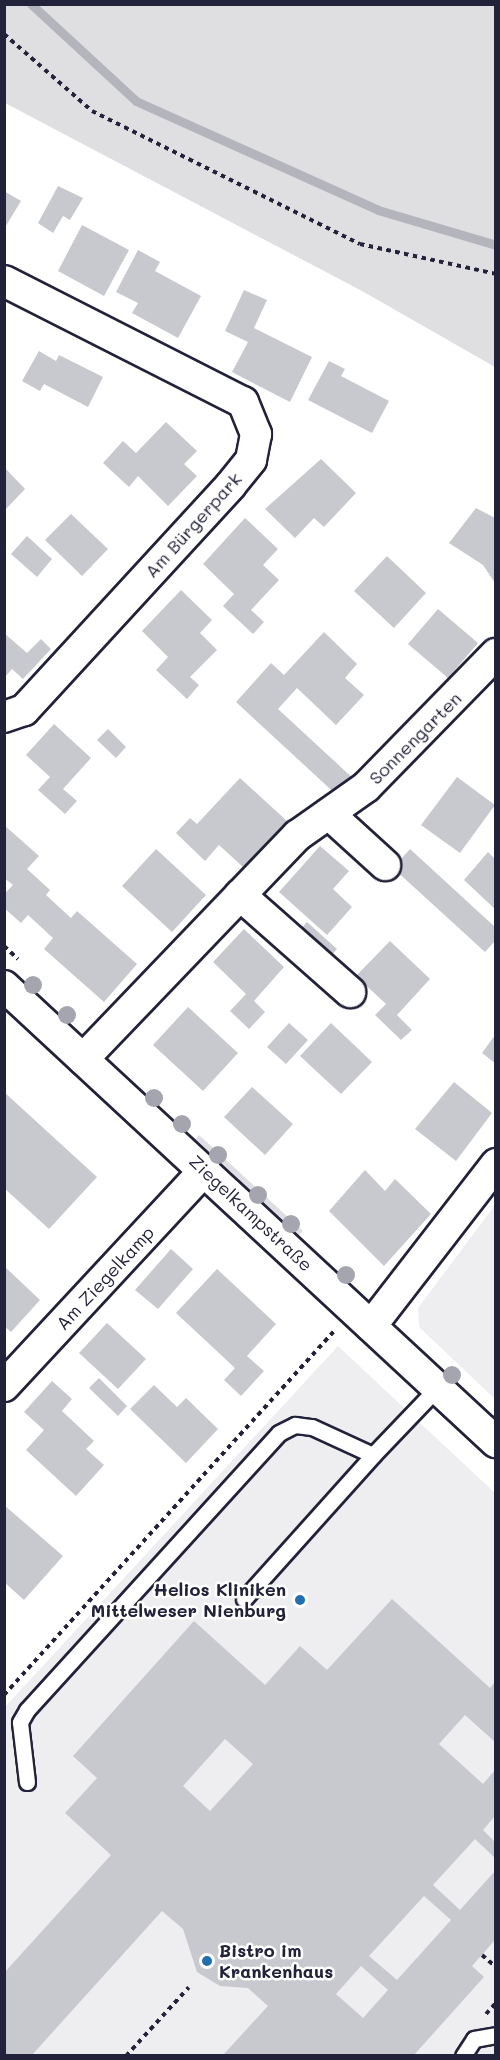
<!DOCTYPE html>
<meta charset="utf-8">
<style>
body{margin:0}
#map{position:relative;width:500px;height:2060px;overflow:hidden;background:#fff;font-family:Mali,sans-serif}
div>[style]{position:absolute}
.built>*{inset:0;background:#eeeef1}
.green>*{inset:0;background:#dfdfe2}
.stream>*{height:9px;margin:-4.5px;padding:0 4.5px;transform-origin:4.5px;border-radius:4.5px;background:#b4b4bc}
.building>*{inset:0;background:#c8c8cf}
.path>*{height:4px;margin-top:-2px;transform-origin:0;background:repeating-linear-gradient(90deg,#22223b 0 4.5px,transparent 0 9px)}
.roads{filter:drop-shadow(2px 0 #22223b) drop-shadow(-2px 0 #22223b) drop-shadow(0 2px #22223b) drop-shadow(0 -2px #22223b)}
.service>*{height:15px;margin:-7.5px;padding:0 7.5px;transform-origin:7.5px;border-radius:7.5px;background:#fff}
.minor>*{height:30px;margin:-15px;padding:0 15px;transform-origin:15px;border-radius:15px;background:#fff}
.trees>*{width:18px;height:18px;margin:-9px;border-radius:50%;background:#a5a5af}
.dots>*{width:16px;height:16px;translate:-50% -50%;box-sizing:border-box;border:3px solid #fff;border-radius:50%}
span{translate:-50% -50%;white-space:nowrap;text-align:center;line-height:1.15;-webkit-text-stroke:5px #fff;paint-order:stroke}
.street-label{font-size:18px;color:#22223b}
.poi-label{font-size:18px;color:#22223b;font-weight:700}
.right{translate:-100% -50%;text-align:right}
.left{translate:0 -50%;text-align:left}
.frame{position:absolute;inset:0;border:6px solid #22223b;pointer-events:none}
</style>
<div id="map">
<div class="built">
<div style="clip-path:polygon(495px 1205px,495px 1399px,419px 1327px,418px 1308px)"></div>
<div style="clip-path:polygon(338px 1346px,495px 1493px,495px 2055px,5px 2055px,4px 1708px)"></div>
</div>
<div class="green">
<div style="clip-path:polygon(4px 5px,495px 5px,495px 367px,362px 291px,5px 103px)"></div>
<div style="clip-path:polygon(199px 1135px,303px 1231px,299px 1235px,196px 1139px)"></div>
</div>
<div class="stream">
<div style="left:31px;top:4px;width:143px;rotate:42.7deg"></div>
<div style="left:136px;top:101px;width:265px;rotate:24.2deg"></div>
<div style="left:378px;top:210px;width:123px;rotate:16.5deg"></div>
</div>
<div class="building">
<div style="clip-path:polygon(58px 186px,83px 198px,70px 220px,63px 216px,53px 233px,38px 223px)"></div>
<div style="clip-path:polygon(4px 191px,21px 201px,4px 229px)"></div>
<div style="clip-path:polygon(82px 225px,129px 250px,104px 296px,58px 271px)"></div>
<div style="clip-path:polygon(138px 250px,160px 262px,155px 271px,201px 296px,178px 338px,132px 313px,138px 303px,116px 292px)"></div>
<div style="clip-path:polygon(244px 290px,267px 300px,254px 328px,312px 357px,290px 402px,232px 372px,248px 342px,225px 331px)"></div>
<div style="clip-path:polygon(39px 351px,56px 361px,59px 355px,103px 377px,88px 407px,44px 384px,40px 391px,22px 381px)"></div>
<div style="clip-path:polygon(329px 361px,345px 369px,341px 376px,389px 401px,372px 433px,308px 400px)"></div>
<div style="clip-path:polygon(166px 422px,197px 451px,184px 464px,197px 476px,168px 506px,138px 476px,129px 487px,103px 463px,123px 441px,136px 453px)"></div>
<div style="clip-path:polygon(321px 459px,356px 493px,324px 527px,314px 518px,295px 538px,265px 509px)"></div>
<div style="clip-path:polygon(5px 468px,25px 489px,5px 510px)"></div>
<div style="clip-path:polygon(476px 508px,495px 518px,495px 583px,483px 565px,449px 543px)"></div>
<div style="clip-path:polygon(71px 514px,108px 549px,82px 576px,45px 540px)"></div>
<div style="clip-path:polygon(245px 518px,278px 549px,263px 565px,279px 580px,251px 610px,264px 622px,253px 634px,223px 606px,234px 594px,203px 564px)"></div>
<div style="clip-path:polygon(27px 536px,52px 559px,37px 577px,11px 554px)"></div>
<div style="clip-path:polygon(387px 556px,426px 593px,394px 628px,354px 591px)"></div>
<div style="clip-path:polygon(181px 590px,212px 620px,200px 633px,217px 650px,190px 677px,199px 685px,187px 699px,156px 670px,168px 657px,142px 631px)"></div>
<div style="clip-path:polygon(438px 609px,478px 643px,448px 678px,408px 644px)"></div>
<div style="clip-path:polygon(324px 632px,357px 664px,345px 678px,364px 695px,336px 725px,297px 688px,278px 709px,357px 782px,341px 799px,236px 702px,271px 663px,284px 675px)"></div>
<div style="clip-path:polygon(4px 633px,27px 653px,41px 639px,51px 649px,23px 679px,12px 669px,4px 678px)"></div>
<div style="clip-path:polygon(54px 724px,91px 758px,63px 789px,77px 801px,65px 814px,38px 790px,50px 777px,26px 755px)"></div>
<div style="clip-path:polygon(108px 729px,126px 747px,116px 758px,97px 740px)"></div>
<div style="clip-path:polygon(457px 777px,495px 805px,460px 853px,421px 825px)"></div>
<div style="clip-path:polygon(240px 778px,287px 821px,244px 868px,219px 845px,205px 861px,176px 833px,190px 818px,197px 824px)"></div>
<div style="clip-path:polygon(4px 825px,39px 856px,27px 869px,50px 890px,46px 895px,71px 918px,77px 911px,137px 964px,104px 1002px,44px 949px,53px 938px,28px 915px,21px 923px,4px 908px,4px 894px,13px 885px,4px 878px)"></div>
<div style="clip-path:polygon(320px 846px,349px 871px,333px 889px,352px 907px,327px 935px,279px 892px)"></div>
<div style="clip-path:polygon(156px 849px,206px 895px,172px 932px,122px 886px)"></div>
<div style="clip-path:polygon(410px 849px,495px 927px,495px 941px,485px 952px,393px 868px)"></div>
<div style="clip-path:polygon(488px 852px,495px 859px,495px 909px,464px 880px)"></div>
<div style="clip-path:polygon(307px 922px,337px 949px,327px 960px,297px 933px)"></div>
<div style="clip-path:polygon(244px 929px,284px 967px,254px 1001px,265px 1012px,249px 1029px,230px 1011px,246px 994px,213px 962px)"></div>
<div style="clip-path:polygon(390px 941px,430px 979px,397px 1015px,412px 1030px,401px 1040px,375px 1015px,386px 1004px,356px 976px)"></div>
<div style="clip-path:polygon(188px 1007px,238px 1053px,203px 1091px,153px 1045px)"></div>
<div style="clip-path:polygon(289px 1023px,308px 1040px,286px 1064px,267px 1047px)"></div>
<div style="clip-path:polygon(331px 1023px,372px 1062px,341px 1094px,300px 1056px)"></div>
<div style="clip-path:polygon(495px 1035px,495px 1063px,482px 1053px)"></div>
<div style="clip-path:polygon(454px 1082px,492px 1113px,456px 1161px,415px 1129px)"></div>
<div style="clip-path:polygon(252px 1087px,293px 1124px,265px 1155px,224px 1117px)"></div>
<div style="clip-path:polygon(4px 1092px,97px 1177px,49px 1229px,4px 1188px)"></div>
<div style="clip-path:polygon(365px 1170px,385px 1191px,395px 1179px,431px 1214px,384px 1266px,329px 1211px)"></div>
<div style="clip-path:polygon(171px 1249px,193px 1269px,158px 1309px,135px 1290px)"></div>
<div style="clip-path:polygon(4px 1266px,40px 1300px,11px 1332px,4px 1326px)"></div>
<div style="clip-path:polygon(217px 1269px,276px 1324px,247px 1356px,264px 1371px,241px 1396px,224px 1380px,235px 1368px,176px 1313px)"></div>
<div style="clip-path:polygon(107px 1323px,146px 1359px,118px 1389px,79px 1353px)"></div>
<div style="clip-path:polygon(99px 1378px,127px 1406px,118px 1416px,89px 1388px)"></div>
<div style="clip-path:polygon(52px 1381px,72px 1399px,62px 1411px,94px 1441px,86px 1449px,104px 1465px,76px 1496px,26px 1450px,44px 1430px,24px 1412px)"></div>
<div style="clip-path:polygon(154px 1385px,177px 1407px,186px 1398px,218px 1429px,186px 1463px,130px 1409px)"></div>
<div style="clip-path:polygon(4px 1505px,63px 1556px,24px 1600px,4px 1582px)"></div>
<div style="clip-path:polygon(evenodd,392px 1599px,490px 1688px,495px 1682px,495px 1742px,465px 1715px,439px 1744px,483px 1784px,495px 1770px,495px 1816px,483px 1830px,495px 1842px,495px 1858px,475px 1839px,433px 1885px,460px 1910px,495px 1871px,495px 1940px,472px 1966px,484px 1977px,414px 2055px,223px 2055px,268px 2006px,248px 1988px,220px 1986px,197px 1972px,183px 1929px,162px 1911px,32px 2055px,4px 2055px,4px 1973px,111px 1855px,65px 1813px,97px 1778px,73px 1756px,194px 1621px,265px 1685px,300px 1646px,327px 1670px,392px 1599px,225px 1739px,253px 1764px,210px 1811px,183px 1786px,225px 1739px,392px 1599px,424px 1896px,451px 1920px,397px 1980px,369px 1956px,424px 1896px,392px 1599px,361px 1966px,388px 1990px,363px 2018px,336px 1994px,361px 1966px)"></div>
</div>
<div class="path">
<div style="left:4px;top:34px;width:117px;rotate:41.2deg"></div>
<div style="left:92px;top:111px;width:299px;rotate:26.4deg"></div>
<div style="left:360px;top:244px;width:139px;rotate:12.4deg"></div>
<div style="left:4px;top:946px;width:19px;rotate:43deg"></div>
<div style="left:4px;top:1695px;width:493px;rotate:-47.8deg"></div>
<div style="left:482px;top:1955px;width:18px;rotate:41deg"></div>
<div style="left:486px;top:2014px;width:15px;rotate:-48deg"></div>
<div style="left:126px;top:2056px;width:93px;rotate:-47.6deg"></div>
</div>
<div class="roads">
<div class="service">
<div style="left:244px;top:1599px;width:193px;rotate:-48.1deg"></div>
<div style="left:27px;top:1782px;width:60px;rotate:-96.7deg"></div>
<div style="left:20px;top:1722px;width:14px;rotate:-60deg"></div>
<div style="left:27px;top:1710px;width:374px;rotate:-47.7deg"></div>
<div style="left:279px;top:1433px;width:18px;rotate:-27deg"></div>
<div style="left:295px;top:1425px;width:17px;rotate:7deg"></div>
<div style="left:312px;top:1427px;width:67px;rotate:24.7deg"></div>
<div style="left:373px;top:1455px;width:93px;rotate:-46.3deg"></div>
<div style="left:463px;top:2056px;width:20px;rotate:-57deg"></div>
<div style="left:474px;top:2039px;width:22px;rotate:-10deg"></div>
</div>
<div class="minor">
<div style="left:4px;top:281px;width:268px;rotate:26.9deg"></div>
<div style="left:243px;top:402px;width:35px;rotate:68deg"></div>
<div style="left:256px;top:434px;width:26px;rotate:101deg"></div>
<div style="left:251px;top:460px;width:32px;rotate:129deg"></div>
<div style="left:231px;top:485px;width:306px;rotate:132.6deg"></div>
<div style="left:24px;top:710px;width:21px;rotate:161deg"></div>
<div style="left:329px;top:814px;width:76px;rotate:42.3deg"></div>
<div style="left:240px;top:895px;width:147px;rotate:41.4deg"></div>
<div style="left:4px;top:986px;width:671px;rotate:42.83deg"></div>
<div style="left:83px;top:1059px;width:310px;rotate:-46.2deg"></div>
<div style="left:298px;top:835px;width:83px;rotate:-35.2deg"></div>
<div style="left:366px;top:787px;width:186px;rotate:-45.7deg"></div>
<div style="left:371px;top:1326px;width:205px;rotate:-52.3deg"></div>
<div style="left:4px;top:1386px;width:295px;rotate:-47.1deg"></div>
</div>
</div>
<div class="trees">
<div style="left:33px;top:985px"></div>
<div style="left:67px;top:1015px"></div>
<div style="left:154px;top:1098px"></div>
<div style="left:182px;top:1124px"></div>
<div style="left:218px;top:1155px"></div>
<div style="left:258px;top:1195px"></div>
<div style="left:291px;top:1224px"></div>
<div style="left:346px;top:1275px"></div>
<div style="left:452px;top:1375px"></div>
</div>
<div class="dots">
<div style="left:300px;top:1600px;background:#1f6fb2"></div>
<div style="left:207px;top:1961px;background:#1f6fb2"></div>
</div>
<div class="street-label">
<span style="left:193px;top:525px;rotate:-48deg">Am Bürgerpark</span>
<span style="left:415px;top:738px;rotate:-45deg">Sonnengarten</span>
<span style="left:251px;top:1213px;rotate:43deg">Ziegelkampstraße</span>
<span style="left:105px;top:1278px;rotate:-47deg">Am Ziegelkamp</span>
</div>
<div class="poi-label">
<span class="right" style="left:286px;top:1600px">Helios Kliniken<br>Mittelweser Nienburg</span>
<span class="left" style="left:219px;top:1961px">Bistro im<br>Krankenhaus</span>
</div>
<div class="frame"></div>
</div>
